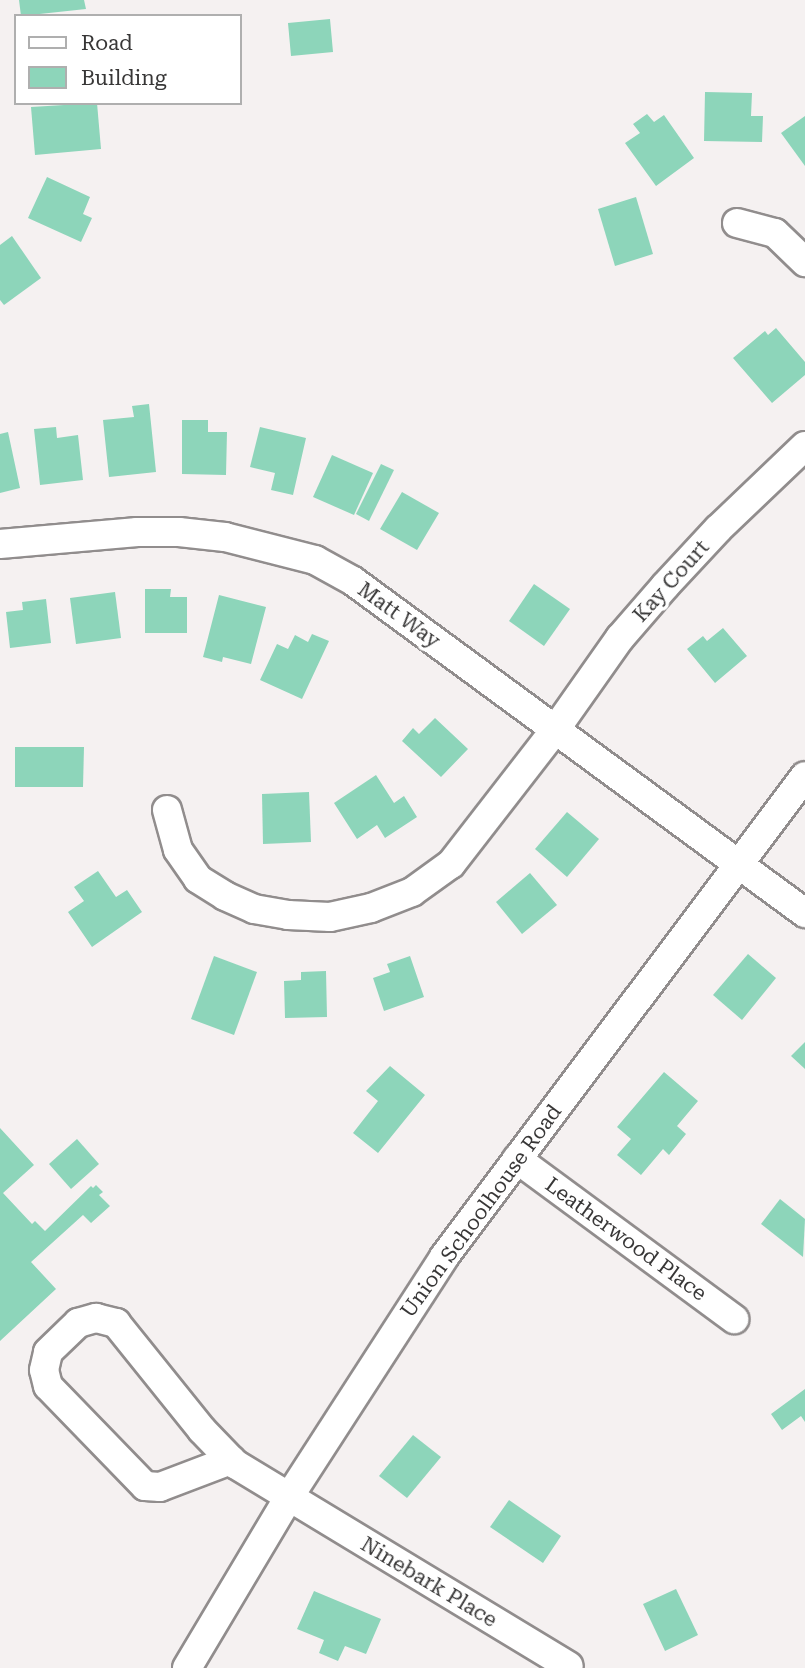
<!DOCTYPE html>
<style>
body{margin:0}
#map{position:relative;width:805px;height:1668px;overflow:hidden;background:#f5f1f1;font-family:"Roboto Serif",serif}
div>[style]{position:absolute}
.building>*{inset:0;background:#8dd5ba}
.roads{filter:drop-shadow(2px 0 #918d8d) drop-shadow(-2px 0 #918d8d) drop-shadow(0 2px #918d8d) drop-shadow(0 -2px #918d8d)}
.minor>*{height:28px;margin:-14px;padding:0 14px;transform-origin:14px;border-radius:14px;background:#fff}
span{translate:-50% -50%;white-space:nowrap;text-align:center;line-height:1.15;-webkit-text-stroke:7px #fff;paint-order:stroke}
.street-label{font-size:21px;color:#383737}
.legend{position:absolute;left:14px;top:14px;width:228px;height:91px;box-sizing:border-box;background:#fff;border:2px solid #afafaf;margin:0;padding:9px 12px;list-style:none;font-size:21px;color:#383737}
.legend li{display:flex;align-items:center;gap:14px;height:35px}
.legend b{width:35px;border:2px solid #afafaf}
</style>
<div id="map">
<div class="building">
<div style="clip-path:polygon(19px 0,84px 0,86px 9px,21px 16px)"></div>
<div style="clip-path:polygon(330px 19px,333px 52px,291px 56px,288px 23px)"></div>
<div style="clip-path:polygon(705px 92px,752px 93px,751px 116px,763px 116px,762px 142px,704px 141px)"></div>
<div style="clip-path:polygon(97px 103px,101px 149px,35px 155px,31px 107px)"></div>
<div style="clip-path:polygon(647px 114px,654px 122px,664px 115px,694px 158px,656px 186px,625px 143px,640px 133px,633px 124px)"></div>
<div style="clip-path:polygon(805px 116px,805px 166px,781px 133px)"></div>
<div style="clip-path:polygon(47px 177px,90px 197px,83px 214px,92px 218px,81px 242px,28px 218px)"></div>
<div style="clip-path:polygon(636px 197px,653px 254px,615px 266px,598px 209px)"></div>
<div style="clip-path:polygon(12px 236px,41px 278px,4px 305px,0 300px,0 245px)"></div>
<div style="clip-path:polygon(776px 328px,805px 362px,805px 375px,772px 403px,733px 358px,765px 331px,768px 335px)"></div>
<div style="clip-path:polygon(149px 404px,156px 472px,109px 477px,103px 420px,134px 417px,132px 406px)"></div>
<div style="clip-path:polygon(182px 420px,208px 420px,208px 432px,227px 432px,226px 475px,182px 474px)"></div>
<div style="clip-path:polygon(56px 427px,57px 438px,78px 435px,83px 480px,40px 485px,34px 429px)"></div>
<div style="clip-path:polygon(260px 427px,306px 438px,293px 495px,271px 490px,275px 473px,250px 467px)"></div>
<div style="clip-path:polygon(8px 432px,20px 488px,0 493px,0 434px)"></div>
<div style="clip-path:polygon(332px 455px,373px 473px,354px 515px,313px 497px)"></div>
<div style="clip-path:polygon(381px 464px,394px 470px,369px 521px,356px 514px)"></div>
<div style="clip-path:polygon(402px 492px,439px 513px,417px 550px,380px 529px)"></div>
<div style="clip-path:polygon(534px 584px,570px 609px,544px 646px,509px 621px)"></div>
<div style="clip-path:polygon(145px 589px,171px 589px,170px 597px,187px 597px,187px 633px,145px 633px)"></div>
<div style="clip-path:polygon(115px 592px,121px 638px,76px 644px,70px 598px)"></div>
<div style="clip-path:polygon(219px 595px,266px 607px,251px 664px,223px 657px,222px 662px,203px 657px)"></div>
<div style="clip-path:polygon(46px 599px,51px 643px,10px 648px,6px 612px,23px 610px,22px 602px)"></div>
<div style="clip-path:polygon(723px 628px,747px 656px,715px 683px,687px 649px,703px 636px,707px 641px)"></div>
<div style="clip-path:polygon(312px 634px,329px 641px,302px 699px,260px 680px,277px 644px,288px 649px,295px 635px,308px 642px)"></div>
<div style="clip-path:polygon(435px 718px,468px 749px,441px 777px,402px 741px,413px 728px,419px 734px)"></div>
<div style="clip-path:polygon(15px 747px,84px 747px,83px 787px,15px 787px)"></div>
<div style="clip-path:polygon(376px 775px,394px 803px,404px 796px,417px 817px,385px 838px,377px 825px,357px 839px,334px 803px)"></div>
<div style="clip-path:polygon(309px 792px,311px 842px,263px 844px,262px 794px)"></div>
<div style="clip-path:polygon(567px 812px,599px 839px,567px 877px,535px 849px)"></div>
<div style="clip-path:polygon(98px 871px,116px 897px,127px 890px,142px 912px,92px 947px,68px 912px,84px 901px,74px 887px)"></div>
<div style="clip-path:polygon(530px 873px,557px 905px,522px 934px,496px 902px)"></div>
<div style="clip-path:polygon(748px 954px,776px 978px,742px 1020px,713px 995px)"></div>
<div style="clip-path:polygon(214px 956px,257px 972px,234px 1035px,191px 1019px)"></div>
<div style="clip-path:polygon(410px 956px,424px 997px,384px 1011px,373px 978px,390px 972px,387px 964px)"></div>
<div style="clip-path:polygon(326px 971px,327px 1017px,285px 1018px,284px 981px,301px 980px,301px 972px)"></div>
<div style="clip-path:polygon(805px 1042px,805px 1069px,791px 1056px)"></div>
<div style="clip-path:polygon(390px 1066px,425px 1095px,378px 1153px,353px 1133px,378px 1101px,366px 1091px)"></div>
<div style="clip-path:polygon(664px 1072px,698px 1101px,677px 1126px,686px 1134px,669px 1155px,663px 1149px,641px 1175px,617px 1155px,631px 1139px,617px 1127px)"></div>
<div style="clip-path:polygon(0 1128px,34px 1165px,3px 1193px,32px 1224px,35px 1221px,45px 1231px,91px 1186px,93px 1188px,96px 1185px,103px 1192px,99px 1195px,110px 1206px,91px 1223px,83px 1215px,31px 1262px,56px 1289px,0 1341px)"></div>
<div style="clip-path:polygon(77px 1139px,99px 1164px,71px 1189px,49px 1164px)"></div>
<div style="clip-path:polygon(780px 1199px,805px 1219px,803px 1257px,761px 1224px)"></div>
<div style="clip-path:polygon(805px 1389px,805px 1422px,801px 1416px,782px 1430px,771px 1414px)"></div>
<div style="clip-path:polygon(413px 1435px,441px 1457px,407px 1498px,379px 1476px)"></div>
<div style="clip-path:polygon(509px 1500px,561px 1536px,543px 1563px,490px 1527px)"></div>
<div style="clip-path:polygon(676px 1589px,698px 1635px,665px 1651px,643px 1604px)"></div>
<div style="clip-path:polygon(314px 1591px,381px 1619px,366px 1654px,345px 1646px,338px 1661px,319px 1653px,324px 1640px,297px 1629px)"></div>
</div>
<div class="roads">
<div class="minor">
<div style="left:737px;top:223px;width:39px;rotate:15deg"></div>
<div style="left:775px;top:233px;width:42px;rotate:44deg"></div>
<div style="left:0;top:544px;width:138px;rotate:-5deg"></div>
<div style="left:137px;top:532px;width:42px"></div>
<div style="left:179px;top:532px;width:46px;rotate:6.2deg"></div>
<div style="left:225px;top:537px;width:93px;rotate:14.3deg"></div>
<div style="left:315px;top:560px;width:43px;rotate:28.9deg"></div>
<div style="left:353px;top:581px;width:561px;rotate:36.3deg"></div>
<div style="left:167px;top:810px;width:41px;rotate:74.6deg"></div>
<div style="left:178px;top:850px;width:35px;rotate:55deg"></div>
<div style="left:198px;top:879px;width:32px;rotate:32deg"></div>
<div style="left:225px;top:896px;width:32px;rotate:24deg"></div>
<div style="left:254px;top:909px;width:35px;rotate:10deg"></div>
<div style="left:288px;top:915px;width:42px;rotate:2.7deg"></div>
<div style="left:330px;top:917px;width:42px;rotate:-12.4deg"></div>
<div style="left:371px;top:908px;width:44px;rotate:-21.3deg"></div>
<div style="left:412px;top:892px;width:48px;rotate:-35.7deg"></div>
<div style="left:451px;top:864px;width:170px;rotate:-52.2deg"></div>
<div style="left:555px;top:730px;width:113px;rotate:-54.8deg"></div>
<div style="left:620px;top:638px;width:69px;rotate:-49.1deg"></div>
<div style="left:665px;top:586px;width:78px;rotate:-47.1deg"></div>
<div style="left:718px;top:529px;width:120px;rotate:-43.7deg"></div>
<div style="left:517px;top:1159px;width:270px;rotate:36.4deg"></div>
<div style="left:231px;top:1460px;width:76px;rotate:159.2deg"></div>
<div style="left:160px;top:1487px;width:15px;rotate:-176deg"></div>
<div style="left:145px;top:1486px;width:139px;rotate:-134.1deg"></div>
<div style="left:48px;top:1386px;width:16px;rotate:-104deg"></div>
<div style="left:44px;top:1370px;width:18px;rotate:-77deg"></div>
<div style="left:48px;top:1352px;width:42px;rotate:-44deg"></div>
<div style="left:78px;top:1323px;width:19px;rotate:-16deg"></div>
<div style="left:96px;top:1318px;width:21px;rotate:14deg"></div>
<div style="left:116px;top:1323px;width:137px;rotate:51.2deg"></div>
<div style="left:202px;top:1430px;width:42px;rotate:46deg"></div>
<div style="left:231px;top:1460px;width:6px;rotate:45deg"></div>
<div style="left:235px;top:1464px;width:390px;rotate:31.2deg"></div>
<div style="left:187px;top:1668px;width:199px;rotate:-59.2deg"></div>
<div style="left:289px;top:1497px;width:286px;rotate:-57.1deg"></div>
<div style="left:444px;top:1257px;width:601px;rotate:-53.11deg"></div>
</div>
</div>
<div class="street-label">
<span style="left:671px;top:581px;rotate:-48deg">Kay Court</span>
<span style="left:399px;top:615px;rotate:36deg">Matt Way</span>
<span style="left:481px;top:1211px;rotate:-54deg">Union Schoolhouse Road</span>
<span style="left:626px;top:1239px;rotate:36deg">Leatherwood Place</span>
<span style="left:429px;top:1582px;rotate:31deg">Ninebark Place</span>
</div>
<ul class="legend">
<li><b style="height:9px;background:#fff"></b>Road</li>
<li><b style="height:19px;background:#8dd5ba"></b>Building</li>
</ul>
</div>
